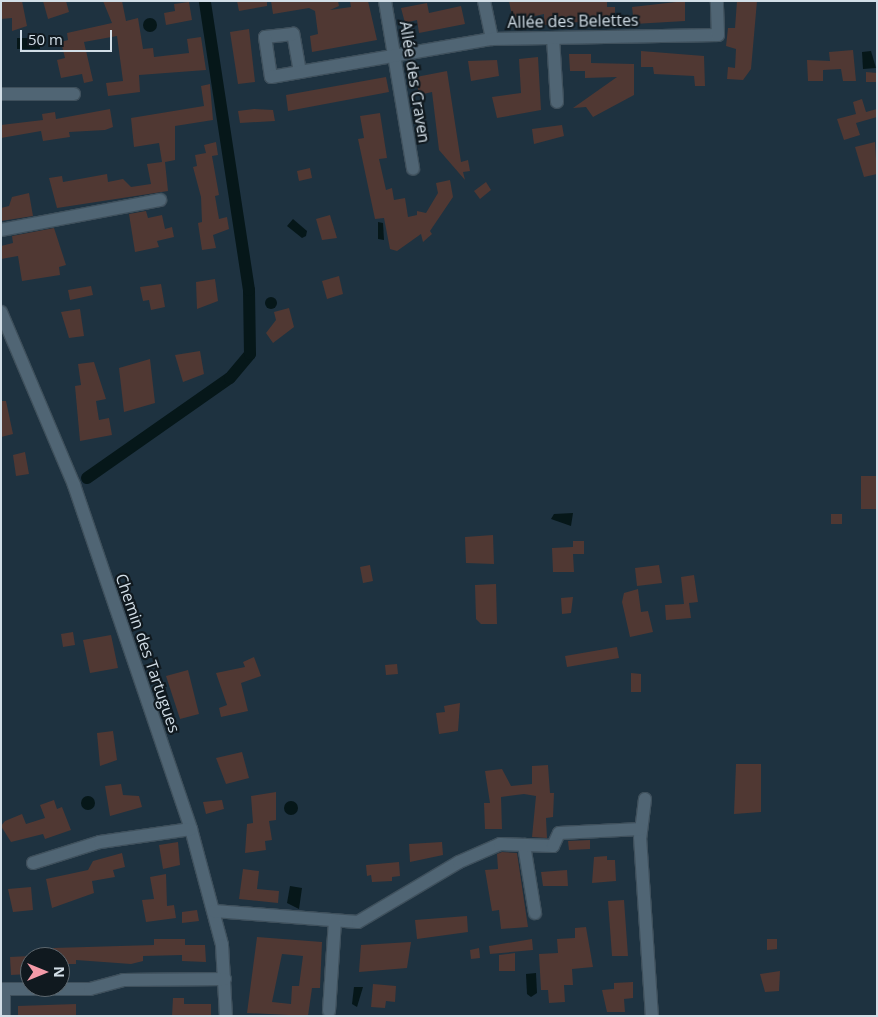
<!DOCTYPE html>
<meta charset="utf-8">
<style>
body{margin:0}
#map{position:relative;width:878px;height:1017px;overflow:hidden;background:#1e3240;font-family:"Open Sans",sans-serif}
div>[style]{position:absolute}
.water>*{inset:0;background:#061719}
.round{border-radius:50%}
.canal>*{height:12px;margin:-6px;padding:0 6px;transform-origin:6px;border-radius:6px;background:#061719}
.building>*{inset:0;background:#503833}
.roads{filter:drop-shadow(1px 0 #3f505c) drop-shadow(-1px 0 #3f505c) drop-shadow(0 1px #3f505c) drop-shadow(0 -1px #3f505c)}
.minor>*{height:12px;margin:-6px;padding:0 6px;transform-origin:6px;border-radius:6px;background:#506574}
span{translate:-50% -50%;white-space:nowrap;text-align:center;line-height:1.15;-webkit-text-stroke:4.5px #10191f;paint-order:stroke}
.street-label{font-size:16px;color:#d2dee7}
.frame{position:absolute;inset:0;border:2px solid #d2dee7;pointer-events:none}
.north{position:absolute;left:20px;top:947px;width:50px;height:50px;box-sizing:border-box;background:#10191f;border:1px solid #5e686f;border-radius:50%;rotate:90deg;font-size:14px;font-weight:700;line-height:20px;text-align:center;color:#d2dee7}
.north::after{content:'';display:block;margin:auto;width:18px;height:22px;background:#f39aa8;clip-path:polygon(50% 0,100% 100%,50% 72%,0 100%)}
.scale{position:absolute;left:20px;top:30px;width:92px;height:22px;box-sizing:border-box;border:2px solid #d2dee7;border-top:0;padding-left:6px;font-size:15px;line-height:18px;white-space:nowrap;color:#d2dee7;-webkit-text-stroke:4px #10191f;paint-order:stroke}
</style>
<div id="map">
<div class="water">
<div class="round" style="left:143px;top:18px;width:14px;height:14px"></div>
<div style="clip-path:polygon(17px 38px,40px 38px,40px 49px,17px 49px)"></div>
<div style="clip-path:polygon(871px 51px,876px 68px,863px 69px,862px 52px)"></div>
<div style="clip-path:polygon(293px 219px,307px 231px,306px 236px,302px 238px,287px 226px)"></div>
<div style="clip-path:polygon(378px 222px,383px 223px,384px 240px,378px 239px)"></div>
<div class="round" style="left:265px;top:297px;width:12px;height:12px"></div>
<div style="clip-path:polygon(573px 513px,571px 526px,551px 519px,554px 514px)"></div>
<div class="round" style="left:81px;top:796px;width:14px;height:14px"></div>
<div class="round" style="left:284px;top:801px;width:14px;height:14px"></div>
<div style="clip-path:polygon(290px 886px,302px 888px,299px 909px,287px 903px)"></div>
<div style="clip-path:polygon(536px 973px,537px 993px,531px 997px,527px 994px,526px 974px)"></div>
<div style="clip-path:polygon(354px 987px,363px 987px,357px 1007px,352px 1004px)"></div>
</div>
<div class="canal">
<div style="left:87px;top:478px;width:174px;rotate:-35deg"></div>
<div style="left:230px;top:378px;width:31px;rotate:-50deg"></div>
<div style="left:250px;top:354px;width:64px;rotate:-90.9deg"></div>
<div style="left:249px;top:290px;width:292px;rotate:-98.7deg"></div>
</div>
<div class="building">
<div style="clip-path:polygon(1px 1px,22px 1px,27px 26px,12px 31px,12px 18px,1px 19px)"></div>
<div style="clip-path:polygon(43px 1px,66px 1px,69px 12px,48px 19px)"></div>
<div style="clip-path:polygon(103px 1px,122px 1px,126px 21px,138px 18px,143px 49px,153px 48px,154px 57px,189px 53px,187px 39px,201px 37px,206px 70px,139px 75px,140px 92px,108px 96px,106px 83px,123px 81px,117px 36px,84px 42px,93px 81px,84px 83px,82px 74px,61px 78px,57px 60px,65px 58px,61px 42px,68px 40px,67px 33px,112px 23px)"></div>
<div style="clip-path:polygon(237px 1px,267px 1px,267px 6px,239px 11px)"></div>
<div style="clip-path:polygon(271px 1px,338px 1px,339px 6px,330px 10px,351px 7px,350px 1px,368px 1px,377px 40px,312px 52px,310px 36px,318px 34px,315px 11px,309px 8px,273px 14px)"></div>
<div style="clip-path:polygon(509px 1px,607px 2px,607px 7px,615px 7px,615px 17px,579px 17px,579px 22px,544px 25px,544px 14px,513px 21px)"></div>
<div style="clip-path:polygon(685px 1px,685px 21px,634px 24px,632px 7px)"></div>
<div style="clip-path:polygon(737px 1px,757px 1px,751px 69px,743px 80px,727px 79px,728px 67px,735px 68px,736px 49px,726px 46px,728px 28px,735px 28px)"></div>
<div style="clip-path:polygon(189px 2px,192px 20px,166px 25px,164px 13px,175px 11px,174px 4px)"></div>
<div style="clip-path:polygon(427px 3px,429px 13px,461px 6px,465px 24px,419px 33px,417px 20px,405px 23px,401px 8px)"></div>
<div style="clip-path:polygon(249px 29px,255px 82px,238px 84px,230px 32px)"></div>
<div style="clip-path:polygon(853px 50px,856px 81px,843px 81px,841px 69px,823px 70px,823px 81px,808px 81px,807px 60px,830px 61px,829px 52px)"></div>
<div style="clip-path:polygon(641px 51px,704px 56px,705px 86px,695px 86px,694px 76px,654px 74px,653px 67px,641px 67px)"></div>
<div style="clip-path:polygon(569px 54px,591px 54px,591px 63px,634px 64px,634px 95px,593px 117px,586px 107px,573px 108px,617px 77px,585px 78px,585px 71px,570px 71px)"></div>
<div style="clip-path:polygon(538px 57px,541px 110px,497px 118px,492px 97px,521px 93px,519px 59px)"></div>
<div style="clip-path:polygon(497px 60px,499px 76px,471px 81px,468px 61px)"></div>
<div style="clip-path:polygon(447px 71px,461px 162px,468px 160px,470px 171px,463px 172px,465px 180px,439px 150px,432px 92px,419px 95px,416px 77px)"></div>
<div style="clip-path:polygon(866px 72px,877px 73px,877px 82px,866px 82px)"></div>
<div style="clip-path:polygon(386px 77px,389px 92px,288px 111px,286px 95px)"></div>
<div style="clip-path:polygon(210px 84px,213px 120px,175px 126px,175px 160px,165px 162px,168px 191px,57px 208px,49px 178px,62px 176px,63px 182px,107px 174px,108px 182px,123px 179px,131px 187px,151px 184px,147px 164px,162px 162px,159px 143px,134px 147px,131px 118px,204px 106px,201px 86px)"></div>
<div style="clip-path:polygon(862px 99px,866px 112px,877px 109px,877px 117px,856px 123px,860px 135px,844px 140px,837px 119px,856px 114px,853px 102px)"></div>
<div style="clip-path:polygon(110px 109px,113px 127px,105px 130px,69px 132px,70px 137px,43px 141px,41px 131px,1px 138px,1px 125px,43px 120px,42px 114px,55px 112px,56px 119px)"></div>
<div style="clip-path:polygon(254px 109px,273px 110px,275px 121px,240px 123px,238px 111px)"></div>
<div style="clip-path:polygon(380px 113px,387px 158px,379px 159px,386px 190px,392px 188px,394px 200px,405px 198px,408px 217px,417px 215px,417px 211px,426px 213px,438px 193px,436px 183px,450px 180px,453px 197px,430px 231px,432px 234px,423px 242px,421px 234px,397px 251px,390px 249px,384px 218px,375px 219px,358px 139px,364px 138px,360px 116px)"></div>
<div style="clip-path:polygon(562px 125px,564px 136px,534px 144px,532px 129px)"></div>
<div style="clip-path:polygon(216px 142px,218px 155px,212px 156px,219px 195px,215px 196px,219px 219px,227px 217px,229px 229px,213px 235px,216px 248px,202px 250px,198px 223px,202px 222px,201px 197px,193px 167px,197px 166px,195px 155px,206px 153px,204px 145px)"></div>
<div style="clip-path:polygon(875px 142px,877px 174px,864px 177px,855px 147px)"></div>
<div style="clip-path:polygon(310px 168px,312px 178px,299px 181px,297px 171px)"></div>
<div style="clip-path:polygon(486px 182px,491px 190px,480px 199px,474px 191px)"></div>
<div style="clip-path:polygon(29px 193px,33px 216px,1px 221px,1px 208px,9px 206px,12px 197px)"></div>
<div style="clip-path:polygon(146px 211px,148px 218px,162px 215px,165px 229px,172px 227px,174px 237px,157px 241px,159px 247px,135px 252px,129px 214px)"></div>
<div style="clip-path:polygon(330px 215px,337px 238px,322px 240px,316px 219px)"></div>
<div style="clip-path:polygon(54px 228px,66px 265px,59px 267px,60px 275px,22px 281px,18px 256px,1px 259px,1px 246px,13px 243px,12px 236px)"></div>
<div style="clip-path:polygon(339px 276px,343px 294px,327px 299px,322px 281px)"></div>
<div style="clip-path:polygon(215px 279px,218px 301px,197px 309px,196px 282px)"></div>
<div style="clip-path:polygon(161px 284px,165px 307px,151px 310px,149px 300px,143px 301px,140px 287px)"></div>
<div style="clip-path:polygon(91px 286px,93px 295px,70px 300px,68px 290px)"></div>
<div style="clip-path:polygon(289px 308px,294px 327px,273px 343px,266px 333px,276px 320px,274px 312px)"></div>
<div style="clip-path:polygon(80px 309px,84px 336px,69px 338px,61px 312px)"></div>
<div style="clip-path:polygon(200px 351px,204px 374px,183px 382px,175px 355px)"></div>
<div style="clip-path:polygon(150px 359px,155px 403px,124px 412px,119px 368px)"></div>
<div style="clip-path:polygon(94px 362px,106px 399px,96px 401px,99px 420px,109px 418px,112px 435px,80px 441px,75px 386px,81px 385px,78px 364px)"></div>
<div style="clip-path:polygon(1px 401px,6px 401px,13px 434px,1px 437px)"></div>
<div style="clip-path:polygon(25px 452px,29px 474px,16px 476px,13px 455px)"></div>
<div style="clip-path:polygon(861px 476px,877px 476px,877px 509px,861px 509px)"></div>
<div style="clip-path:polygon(831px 514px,842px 514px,842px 524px,831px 524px)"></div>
<div style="clip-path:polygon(493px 535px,494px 564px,466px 563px,465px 537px)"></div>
<div style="clip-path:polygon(573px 541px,584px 541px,584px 554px,573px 554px,574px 572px,553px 572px,552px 548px,573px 547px)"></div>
<div style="clip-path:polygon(370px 565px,373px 581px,363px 583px,360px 567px)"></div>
<div style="clip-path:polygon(659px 565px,662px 583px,637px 586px,635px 568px)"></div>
<div style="clip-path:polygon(694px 575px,698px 602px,689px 603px,691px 618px,666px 620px,665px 605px,684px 604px,681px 577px)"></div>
<div style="clip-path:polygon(496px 584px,497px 624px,481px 624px,476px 619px,475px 585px)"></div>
<div style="clip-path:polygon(638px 589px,641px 612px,648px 611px,653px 632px,630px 637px,622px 602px,624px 593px)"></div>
<div style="clip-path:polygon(573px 597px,571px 613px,562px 614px,561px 598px)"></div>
<div style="clip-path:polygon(73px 632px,75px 645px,63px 647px,61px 634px)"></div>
<div style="clip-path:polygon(111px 635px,118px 668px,90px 673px,83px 640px)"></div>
<div style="clip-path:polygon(617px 647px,619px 658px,567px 667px,565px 656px)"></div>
<div style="clip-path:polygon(254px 657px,261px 676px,241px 683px,248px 711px,221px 717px,219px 708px,227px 705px,216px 673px,245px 667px,243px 662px)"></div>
<div style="clip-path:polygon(397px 664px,398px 674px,386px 675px,385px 665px)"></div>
<div style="clip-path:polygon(188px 670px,199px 714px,180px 719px,166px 676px)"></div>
<div style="clip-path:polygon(631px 673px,641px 674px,641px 692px,631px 692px)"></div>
<div style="clip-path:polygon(460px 703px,458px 731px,439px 734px,436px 713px,445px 712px,444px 706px)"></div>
<div style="clip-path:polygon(113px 731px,117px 760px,100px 766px,97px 733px)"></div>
<div style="clip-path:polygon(242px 752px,249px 778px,226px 784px,216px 758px)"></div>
<div style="clip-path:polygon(736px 764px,761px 764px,761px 812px,734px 814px)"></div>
<div style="clip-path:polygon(548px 765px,550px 793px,554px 793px,553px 817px,546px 818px,547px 838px,532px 837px,536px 796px,524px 794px,501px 797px,502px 829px,485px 829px,484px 803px,490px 803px,485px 771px,502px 769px,511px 786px,532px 784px,532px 766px)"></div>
<div style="clip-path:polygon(121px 784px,123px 795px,139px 796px,142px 807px,110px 816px,105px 786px)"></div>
<div style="clip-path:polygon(276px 792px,276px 820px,269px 821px,272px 840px,265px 841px,266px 850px,245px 853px,247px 824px,253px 823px,251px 796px)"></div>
<div style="clip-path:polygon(54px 800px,57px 809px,62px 807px,71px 830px,45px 839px,43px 834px,11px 842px,1px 826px,5px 821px,22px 814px,26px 824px,45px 818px,40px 805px)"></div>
<div style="clip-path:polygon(222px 800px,224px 809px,206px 814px,203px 802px)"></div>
<div style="clip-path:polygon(590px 840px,590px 849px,569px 850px,568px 841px)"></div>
<div style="clip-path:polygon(178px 842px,180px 865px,163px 869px,159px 845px)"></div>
<div style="clip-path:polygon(442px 842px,443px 855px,410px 862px,409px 844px)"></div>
<div style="clip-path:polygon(502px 852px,517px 853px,528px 927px,501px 929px,499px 910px,492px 911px,485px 870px,498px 869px,497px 854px)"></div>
<div style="clip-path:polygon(122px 853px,125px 867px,113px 870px,115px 877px,92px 881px,94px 893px,52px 908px,46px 879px,88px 870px,93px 861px)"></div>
<div style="clip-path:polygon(607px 856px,607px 860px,615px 860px,616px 881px,592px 883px,594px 857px)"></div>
<div style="clip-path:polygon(399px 862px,400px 876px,392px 877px,392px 881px,372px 882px,371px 875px,367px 876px,366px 865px)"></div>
<div style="clip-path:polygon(243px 869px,259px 871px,257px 889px,279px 891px,278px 903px,239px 899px)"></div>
<div style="clip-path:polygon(567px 870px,568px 886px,543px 886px,541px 872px)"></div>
<div style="clip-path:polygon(166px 874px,167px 906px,174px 905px,176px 918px,146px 922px,142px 900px,154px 899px,150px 877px)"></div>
<div style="clip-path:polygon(31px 887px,33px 910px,13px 912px,8px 889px)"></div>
<div style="clip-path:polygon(624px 900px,628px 956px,612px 956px,608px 901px)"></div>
<div style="clip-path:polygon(197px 910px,199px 921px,182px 923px,182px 912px)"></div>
<div style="clip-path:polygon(467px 916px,468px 932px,417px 939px,415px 920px)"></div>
<div style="clip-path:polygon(586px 927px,593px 967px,572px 969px,573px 985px,564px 985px,565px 1002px,549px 1003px,548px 990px,541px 990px,539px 954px,558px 953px,557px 939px,575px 938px,575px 928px)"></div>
<div style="clip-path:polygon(evenodd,257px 937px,322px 942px,320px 988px,312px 988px,308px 1016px,247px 1013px,257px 937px,282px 954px,303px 956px,299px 986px,292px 986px,291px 1004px,272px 1002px,282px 954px)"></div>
<div style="clip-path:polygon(154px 939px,185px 939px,185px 945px,205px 945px,206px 962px,182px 961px,182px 955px,143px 956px,143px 961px,131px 964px,76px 960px,76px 964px,60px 964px,60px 957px,53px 957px,53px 948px,154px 945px)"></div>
<div style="clip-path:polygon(532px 939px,533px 950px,490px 954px,489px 946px)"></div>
<div style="clip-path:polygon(767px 939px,777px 939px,777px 949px,767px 950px)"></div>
<div style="clip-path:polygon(411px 942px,407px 968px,359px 972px,361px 945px)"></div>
<div style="clip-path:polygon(479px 948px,480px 958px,471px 959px,470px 950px)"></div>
<div style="clip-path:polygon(515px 953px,515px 971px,499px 971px,499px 955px)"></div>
<div style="clip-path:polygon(10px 957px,30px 956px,30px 974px,11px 975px)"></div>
<div style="clip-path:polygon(780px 971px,779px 991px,765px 992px,760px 974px)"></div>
<div style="clip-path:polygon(633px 982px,633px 998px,624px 999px,625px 1012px,607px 1012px,602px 990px,614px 989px,614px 983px)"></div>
<div style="clip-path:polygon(373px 984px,396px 986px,395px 1002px,386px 1001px,385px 1008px,371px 1007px)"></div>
<div style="clip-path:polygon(173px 998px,184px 998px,184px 1004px,211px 1004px,211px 1016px,172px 1016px)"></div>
<div style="clip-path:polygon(76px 1004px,76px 1016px,18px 1016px,18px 1006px)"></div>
</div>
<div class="roads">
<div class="minor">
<div style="left:385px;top:1px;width:170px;rotate:80.5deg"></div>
<div style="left:484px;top:1px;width:39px;rotate:78deg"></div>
<div style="left:553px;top:38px;width:64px;rotate:86.4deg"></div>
<div style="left:300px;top:72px;width:39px;rotate:-100deg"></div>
<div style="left:293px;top:34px;width:28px;rotate:174deg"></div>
<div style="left:265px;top:37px;width:40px;rotate:81.5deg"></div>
<div style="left:271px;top:77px;width:224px;rotate:-9.8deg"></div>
<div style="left:492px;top:39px;width:226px;rotate:-1deg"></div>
<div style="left:718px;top:35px;width:34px;rotate:-92deg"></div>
<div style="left:1px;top:94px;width:73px"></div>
<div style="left:1px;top:230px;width:162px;rotate:-10.7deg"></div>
<div style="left:1px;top:312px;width:188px;rotate:67.1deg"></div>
<div style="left:74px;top:485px;width:363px;rotate:71.2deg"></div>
<div style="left:191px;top:829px;width:120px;rotate:75deg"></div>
<div style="left:222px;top:945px;width:71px;rotate:86.8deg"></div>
<div style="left:645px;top:799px;width:38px;rotate:97deg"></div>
<div style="left:640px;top:837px;width:179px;rotate:86.2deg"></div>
<div style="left:524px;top:845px;width:69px;rotate:80.8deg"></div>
<div style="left:33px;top:863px;width:70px;rotate:-17.4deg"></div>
<div style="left:100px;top:842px;width:92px;rotate:-8.1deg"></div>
<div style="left:214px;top:911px;width:144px;rotate:4.4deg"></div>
<div style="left:358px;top:922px;width:117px;rotate:-30.7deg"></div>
<div style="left:459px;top:862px;width:45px;rotate:-23.7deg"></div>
<div style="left:500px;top:844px;width:53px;rotate:2.2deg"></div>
<div style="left:553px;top:846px;width:14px;rotate:-65deg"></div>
<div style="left:559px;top:833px;width:82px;rotate:-2.8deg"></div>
<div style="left:1px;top:989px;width:89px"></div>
<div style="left:90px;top:989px;width:34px;rotate:-15deg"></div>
<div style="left:123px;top:980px;width:102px;rotate:-0.6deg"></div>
<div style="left:329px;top:1011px;width:90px;rotate:-86.2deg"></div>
<div style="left:4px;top:1016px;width:27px;rotate:-90deg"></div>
</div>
</div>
<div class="street-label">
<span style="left:573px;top:21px;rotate:-1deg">Allée des Belettes</span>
<span style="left:415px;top:82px;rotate:81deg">Allée des Craven</span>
<span style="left:148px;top:653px;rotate:71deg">Chemin des Tartugues</span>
</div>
<div class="frame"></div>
<div class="north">N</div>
<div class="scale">50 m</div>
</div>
